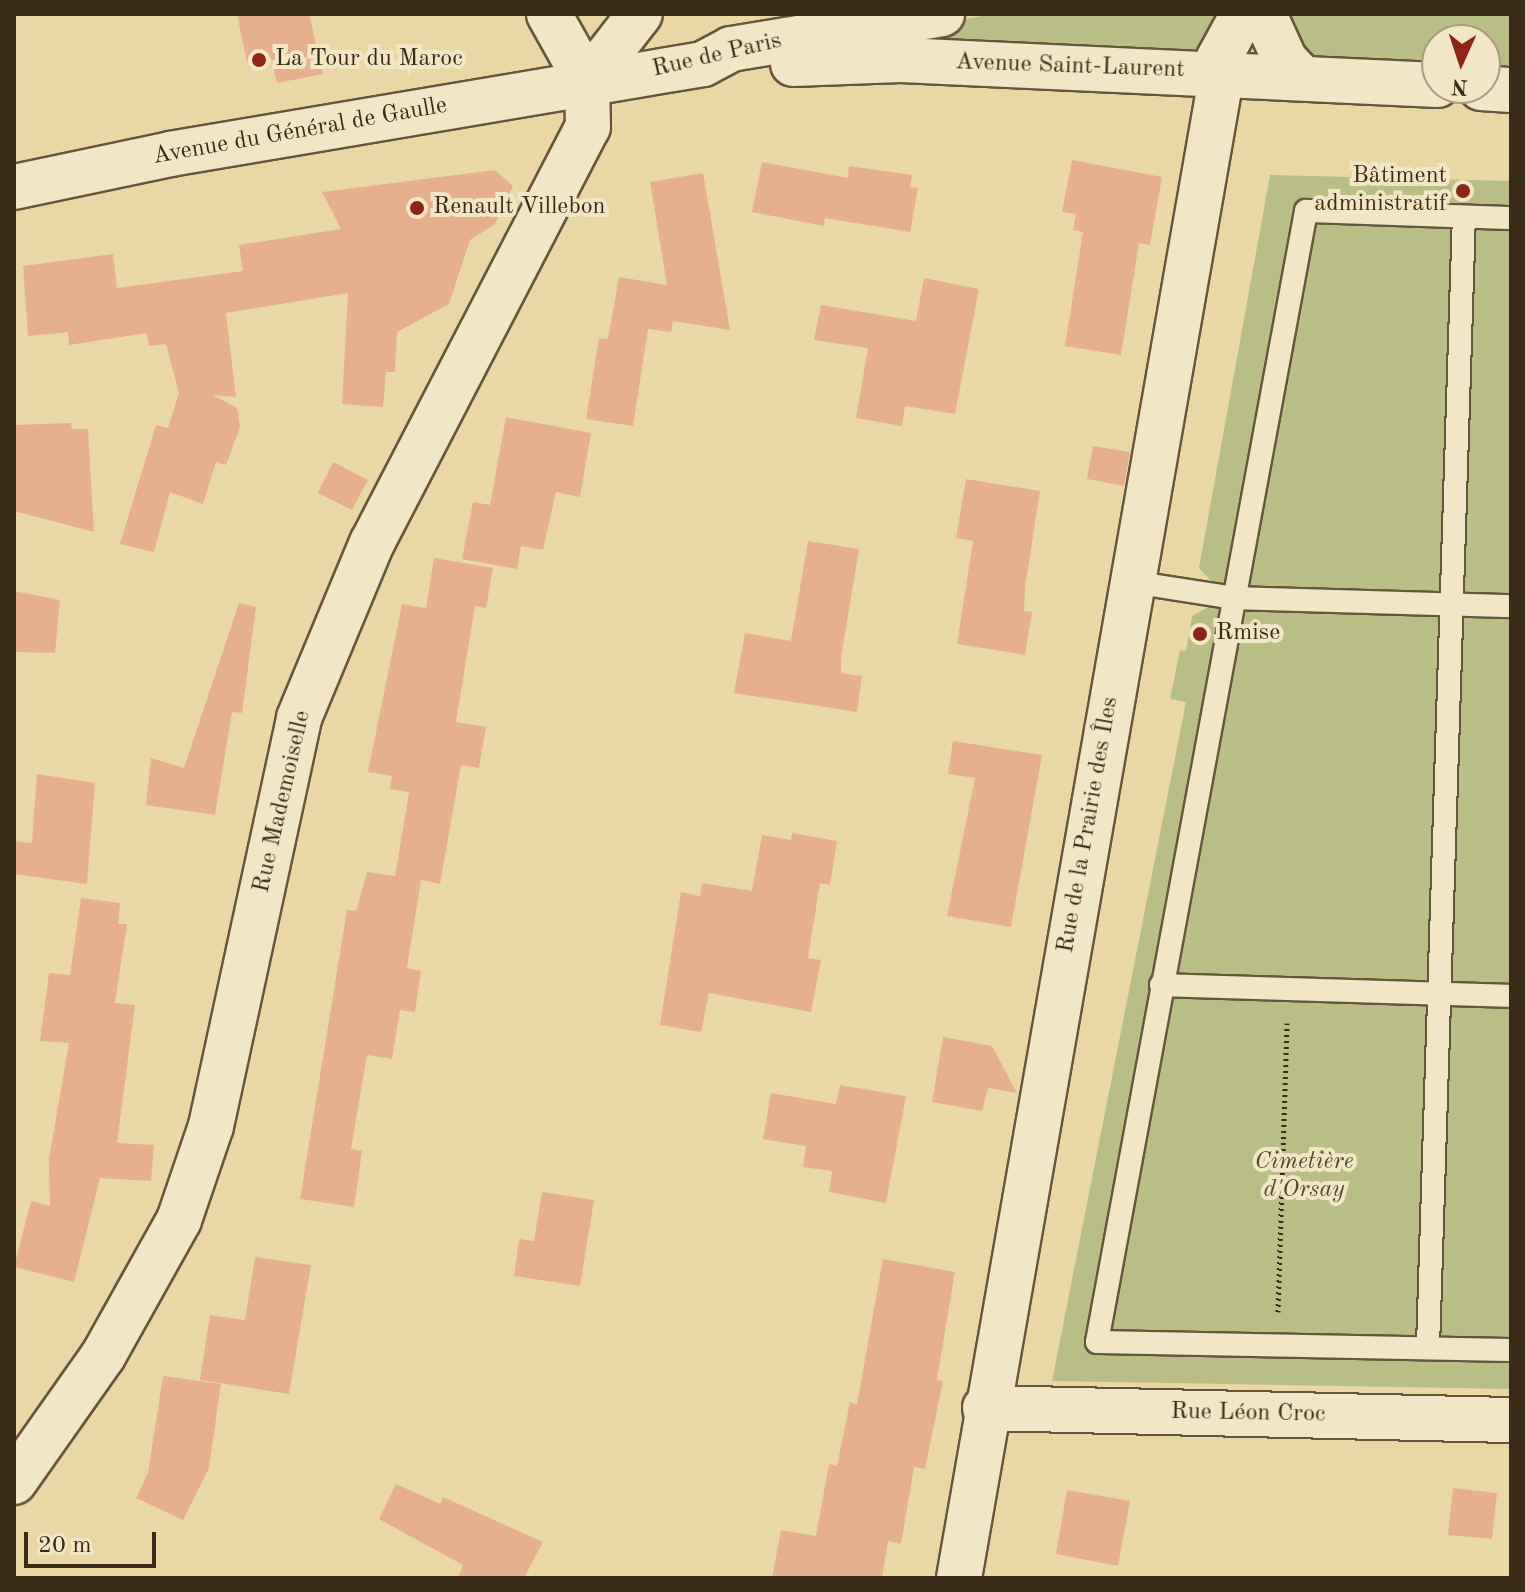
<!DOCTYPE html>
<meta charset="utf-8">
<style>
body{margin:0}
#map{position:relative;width:1525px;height:1592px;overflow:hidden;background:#e9d8a6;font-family:"Old Standard TT",serif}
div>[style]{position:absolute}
.green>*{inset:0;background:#b8be85}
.building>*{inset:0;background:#e6b08e}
.path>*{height:5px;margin-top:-2.5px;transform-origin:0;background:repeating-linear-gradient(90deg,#3a2b19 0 2px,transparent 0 6px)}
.roads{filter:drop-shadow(2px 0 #66563c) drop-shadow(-2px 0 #66563c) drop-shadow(0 2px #66563c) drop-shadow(0 -2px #66563c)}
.service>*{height:22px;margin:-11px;padding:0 11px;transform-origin:11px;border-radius:11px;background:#f1e6c5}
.minor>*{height:44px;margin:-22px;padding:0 22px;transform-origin:22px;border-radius:22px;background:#f1e6c5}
.secondary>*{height:44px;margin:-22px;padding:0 22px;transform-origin:22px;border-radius:22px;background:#f1e6c5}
.dots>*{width:22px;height:22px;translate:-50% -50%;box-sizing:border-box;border:4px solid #f1e6c5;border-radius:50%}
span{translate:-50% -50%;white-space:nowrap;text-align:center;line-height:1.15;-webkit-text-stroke:8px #f1e6c5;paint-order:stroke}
.street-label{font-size:24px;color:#3a2b19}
.poi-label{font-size:24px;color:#3a2b19}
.left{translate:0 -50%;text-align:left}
.right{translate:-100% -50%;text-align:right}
.park-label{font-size:24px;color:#53482f;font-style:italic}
.frame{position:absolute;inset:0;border:16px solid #3a2b19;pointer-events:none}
.north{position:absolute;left:1421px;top:24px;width:80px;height:80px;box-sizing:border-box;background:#f1e6c5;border:2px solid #a89b80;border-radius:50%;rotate:183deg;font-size:22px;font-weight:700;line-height:32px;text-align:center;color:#3a2b19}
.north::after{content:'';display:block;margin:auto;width:28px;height:36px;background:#8f2418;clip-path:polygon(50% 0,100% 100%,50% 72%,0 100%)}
.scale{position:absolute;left:24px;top:1532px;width:132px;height:36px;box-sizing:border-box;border:4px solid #3a2b19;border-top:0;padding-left:10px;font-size:24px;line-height:28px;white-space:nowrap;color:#3a2b19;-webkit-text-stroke:6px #f1e6c5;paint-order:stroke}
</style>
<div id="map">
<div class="green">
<div style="clip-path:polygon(993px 14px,1227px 14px,1190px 59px,927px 39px,949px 22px)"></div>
<div style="clip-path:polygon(1281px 14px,1511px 14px,1511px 72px,1485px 71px,1485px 40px,1437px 40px,1437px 69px,1315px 64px,1293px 51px)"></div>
<div style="clip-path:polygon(1270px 175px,1511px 181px,1511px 1389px,1052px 1381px,1186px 702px,1170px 699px,1180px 650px,1186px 651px,1192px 616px,1210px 606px,1213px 583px,1199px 568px)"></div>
</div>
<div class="building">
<div style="clip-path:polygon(237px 14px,309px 14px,323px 74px,277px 83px,271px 58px,247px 62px)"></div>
<div style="clip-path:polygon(1072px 160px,1162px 177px,1150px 245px,1139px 243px,1121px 355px,1065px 346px,1083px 232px,1073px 230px,1076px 214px,1062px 212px)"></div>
<div style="clip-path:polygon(762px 162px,848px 178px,849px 166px,912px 175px,910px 187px,918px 188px,910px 232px,825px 218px,824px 226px,752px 212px)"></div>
<div style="clip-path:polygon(495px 170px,513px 186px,495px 224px,470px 240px,449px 304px,397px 332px,395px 372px,386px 372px,383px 407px,342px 404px,348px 293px,226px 313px,236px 397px,213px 395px,237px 408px,240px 427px,226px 465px,216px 462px,203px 504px,170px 492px,154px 552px,120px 544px,156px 425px,168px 428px,179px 393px,166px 344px,149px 346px,147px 333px,69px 345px,68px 332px,28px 336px,23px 266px,113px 254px,117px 288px,243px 271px,239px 245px,341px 229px,322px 192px)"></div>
<div style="clip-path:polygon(703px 173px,730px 330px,673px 321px,671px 332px,648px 329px,633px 426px,586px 419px,599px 338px,608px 339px,619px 277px,667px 285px,650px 182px)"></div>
<div style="clip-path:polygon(924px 278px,979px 289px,955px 414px,905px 406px,902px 426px,856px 418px,868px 348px,814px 340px,821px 305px,916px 321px)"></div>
<div style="clip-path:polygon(506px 417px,591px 433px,580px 497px,556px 492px,543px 550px,521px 546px,517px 569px,462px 559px,473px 502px,490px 505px)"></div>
<div style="clip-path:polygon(71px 423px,72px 429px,88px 429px,94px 532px,14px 511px,14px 425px)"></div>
<div style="clip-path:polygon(1093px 446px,1130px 452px,1124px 486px,1087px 479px)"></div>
<div style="clip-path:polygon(333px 462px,368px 480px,352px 510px,318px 493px)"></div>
<div style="clip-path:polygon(966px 479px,1040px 491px,1025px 588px,1024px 611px,1032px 612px,1025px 655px,957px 644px,973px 541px,956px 538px)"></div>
<div style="clip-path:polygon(808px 541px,859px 549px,841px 658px,841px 673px,862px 676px,857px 712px,734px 693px,745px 633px,791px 641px)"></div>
<div style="clip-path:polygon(434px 558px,493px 568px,486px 608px,475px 606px,456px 722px,486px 727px,479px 768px,461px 765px,440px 884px,421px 880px,407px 968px,421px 971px,415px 1012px,400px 1010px,392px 1059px,367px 1055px,351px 1149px,362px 1151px,354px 1207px,300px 1199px,347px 910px,356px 911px,367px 872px,395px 876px,409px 792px,390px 789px,392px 776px,368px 772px,402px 604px,426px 608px)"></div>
<div style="clip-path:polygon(14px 591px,60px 600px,55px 653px,14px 652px)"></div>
<div style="clip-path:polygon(239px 603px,256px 607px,242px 713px,232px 712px,215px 815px,146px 805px,151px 758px,184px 768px)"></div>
<div style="clip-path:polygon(953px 741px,1042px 755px,1011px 927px,947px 916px,975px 778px,948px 774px)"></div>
<div style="clip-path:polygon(37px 774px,95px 783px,87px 884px,14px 874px,14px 841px,32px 843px)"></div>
<div style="clip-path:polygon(792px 833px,837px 841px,830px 885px,820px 883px,808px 958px,821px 960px,811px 1012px,709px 993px,701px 1032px,660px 1025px,681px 892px,700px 896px,702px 883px,752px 891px,762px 835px,791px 840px)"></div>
<div style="clip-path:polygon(81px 898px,120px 903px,118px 924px,127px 924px,115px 1003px,135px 1005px,117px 1143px,154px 1145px,151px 1181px,100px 1178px,74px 1282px,14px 1267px,31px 1201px,50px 1206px,49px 1159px,69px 1043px,40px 1041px,49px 973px,70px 975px)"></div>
<div style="clip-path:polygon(943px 1037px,992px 1046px,1017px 1093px,988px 1088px,982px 1111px,932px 1102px)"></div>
<div style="clip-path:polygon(840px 1085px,906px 1096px,886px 1203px,829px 1192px,832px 1171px,803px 1167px,806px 1146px,763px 1139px,771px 1093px,836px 1104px)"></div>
<div style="clip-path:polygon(542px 1192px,594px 1200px,580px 1286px,514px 1276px,519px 1239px,534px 1241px)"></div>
<div style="clip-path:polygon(255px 1257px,311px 1265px,289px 1394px,200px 1380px,210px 1315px,245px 1320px)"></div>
<div style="clip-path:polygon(883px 1259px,955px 1272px,937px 1380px,943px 1381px,925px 1469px,914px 1467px,901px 1544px,888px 1541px,882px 1578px,772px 1578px,781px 1530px,816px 1536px,829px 1464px,837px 1466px,850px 1402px,857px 1404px)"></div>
<div style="clip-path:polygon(163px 1376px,221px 1384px,209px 1468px,183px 1520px,136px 1498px,148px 1473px)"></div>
<div style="clip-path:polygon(396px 1484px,440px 1504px,443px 1497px,543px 1542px,524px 1578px,458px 1578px,463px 1565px,379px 1519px)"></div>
<div style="clip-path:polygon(1453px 1488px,1497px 1493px,1492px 1539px,1448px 1535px)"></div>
<div style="clip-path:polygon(1067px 1490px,1130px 1501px,1118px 1566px,1056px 1554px)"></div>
</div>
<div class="path">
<div style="left:1278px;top:1312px;width:289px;rotate:-88.2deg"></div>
</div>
<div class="roads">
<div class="service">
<div style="left:1511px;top:218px;width:205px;rotate:-178deg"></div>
<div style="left:1306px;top:211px;width:1150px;rotate:100.47deg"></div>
<div style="left:1097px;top:1342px;width:414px;rotate:1.1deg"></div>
<div style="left:1132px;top:582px;width:103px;rotate:8.9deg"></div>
<div style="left:1234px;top:598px;width:277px;rotate:1.7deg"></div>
<div style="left:1161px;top:985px;width:350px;rotate:1.8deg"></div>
<div style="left:1428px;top:1347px;width:1131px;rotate:-88.18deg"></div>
</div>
<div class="minor">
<div style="left:1264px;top:14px;width:51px;rotate:65.5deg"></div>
<div style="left:1285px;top:60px;width:23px;rotate:47deg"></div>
<div style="left:587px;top:82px;width:86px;rotate:-52.1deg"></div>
<div style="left:985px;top:1408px;width:526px;rotate:1.31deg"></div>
<div style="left:14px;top:1482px;width:154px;rotate:-54.8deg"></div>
<div style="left:103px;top:1356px;width:156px;rotate:-60.8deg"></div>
<div style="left:179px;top:1220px;width:99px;rotate:-71.2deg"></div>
<div style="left:211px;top:1126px;width:417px;rotate:-77.8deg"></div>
<div style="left:299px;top:718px;width:190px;rotate:-67.4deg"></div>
<div style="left:372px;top:543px;width:469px;rotate:-62.6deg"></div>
<div style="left:588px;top:127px;width:45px;rotate:-91.3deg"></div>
<div style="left:587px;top:82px;width:78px;rotate:-119.2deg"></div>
<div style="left:959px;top:1578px;width:1511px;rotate:-80.09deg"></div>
<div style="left:1219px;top:90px;width:32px;rotate:-90deg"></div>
<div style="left:1219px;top:58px;width:50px;rotate:-61.4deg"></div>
</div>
<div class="secondary">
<div style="left:793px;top:64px;width:108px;rotate:-2.1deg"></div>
<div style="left:901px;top:60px;width:537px;rotate:2.67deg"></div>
<div style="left:1481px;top:88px;width:30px;rotate:4deg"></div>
<div style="left:14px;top:187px;width:159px;rotate:-11.9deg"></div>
<div style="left:170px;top:154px;width:541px;rotate:-9.58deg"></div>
<div style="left:703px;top:64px;width:32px;rotate:-28deg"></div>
<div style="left:731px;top:49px;width:214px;rotate:-9.4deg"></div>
</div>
</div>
<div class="dots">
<div style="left:259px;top:60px;background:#8f2418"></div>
<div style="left:1463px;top:191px;background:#8f2418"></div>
<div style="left:417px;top:208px;background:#8f2418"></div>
<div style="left:1200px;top:634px;background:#8f2418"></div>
</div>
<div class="street-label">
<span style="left:717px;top:56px;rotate:-13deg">Rue de Paris</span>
<span style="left:1070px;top:67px;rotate:2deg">Avenue Saint-Laurent</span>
<span style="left:300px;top:132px;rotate:-10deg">Avenue du Général de Gaulle</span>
<span style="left:283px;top:802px;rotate:-77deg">Rue Mademoiselle</span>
<span style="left:1089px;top:825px;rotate:-80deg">Rue de la Prairie des Îles</span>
<span style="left:1248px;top:1414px;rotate:1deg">Rue Léon Croc</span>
</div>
<div class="poi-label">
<span class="left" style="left:275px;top:60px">La Tour du Maroc</span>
<span class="right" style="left:1447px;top:191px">Bâtiment<br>administratif</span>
<span class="left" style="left:433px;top:208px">Renault Villebon</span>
<span class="left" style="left:1216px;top:634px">Rmise</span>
</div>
<div class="park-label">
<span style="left:1304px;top:1177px">Cimetière<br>d'Orsay</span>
</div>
<div class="frame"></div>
<div class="north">N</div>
<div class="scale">20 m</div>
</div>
